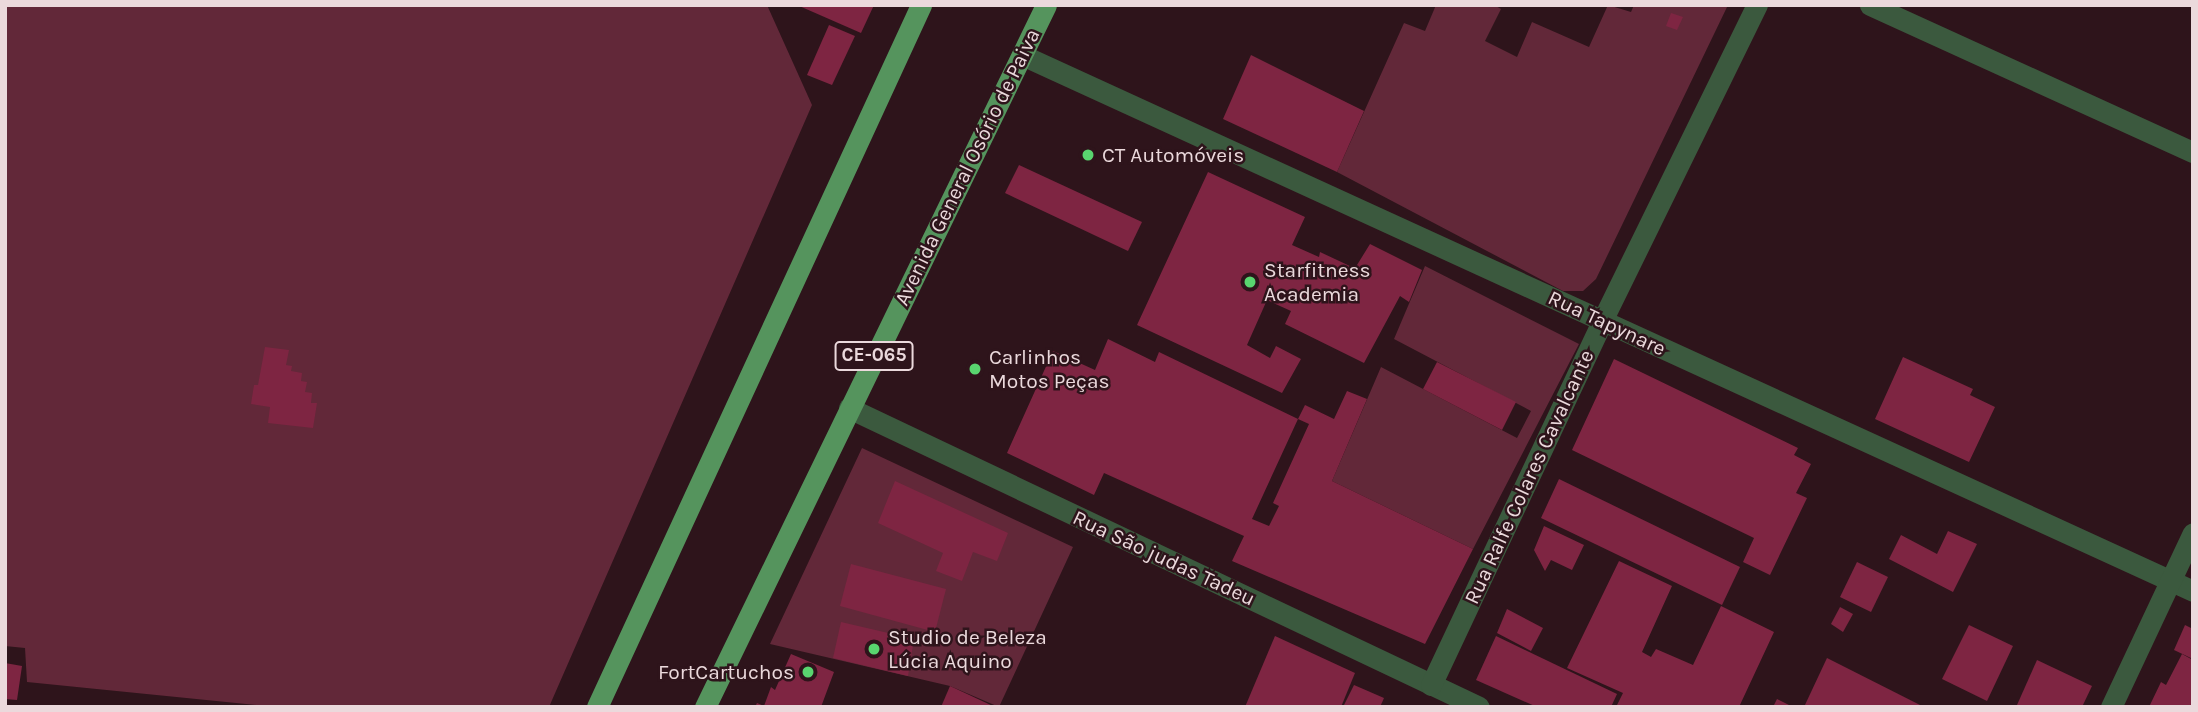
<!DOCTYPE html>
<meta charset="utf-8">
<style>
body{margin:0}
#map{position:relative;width:2198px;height:712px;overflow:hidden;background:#2e141b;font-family:Karla,sans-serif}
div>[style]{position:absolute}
.green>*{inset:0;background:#622839}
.building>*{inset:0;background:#7e2542}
.minor>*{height:21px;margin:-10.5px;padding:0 10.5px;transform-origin:10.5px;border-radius:10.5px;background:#3b593e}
.major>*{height:21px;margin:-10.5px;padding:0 10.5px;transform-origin:10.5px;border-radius:10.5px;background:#55945d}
.dots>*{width:19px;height:19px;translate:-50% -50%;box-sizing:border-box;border:4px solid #2e141b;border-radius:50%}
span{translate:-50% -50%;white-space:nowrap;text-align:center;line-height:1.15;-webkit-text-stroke:5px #2e141b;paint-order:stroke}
.shield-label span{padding:2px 5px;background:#2e141b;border:2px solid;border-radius:5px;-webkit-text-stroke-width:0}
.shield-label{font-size:19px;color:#ebd9dc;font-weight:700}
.poi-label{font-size:21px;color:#ebd9dc}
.left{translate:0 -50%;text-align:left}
.right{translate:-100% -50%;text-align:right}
.street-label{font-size:21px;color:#ebd9dc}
.frame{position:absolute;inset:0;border:7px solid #ebd9dc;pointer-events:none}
</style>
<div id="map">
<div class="green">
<div style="clip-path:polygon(5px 5px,767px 5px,812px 105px,549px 707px,277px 707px,27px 682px,25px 648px,5px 646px)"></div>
<div style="clip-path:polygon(1436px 5px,1494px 5px,1501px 9px,1485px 41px,1517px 57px,1532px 22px,1589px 47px,1608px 5px,1631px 12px,1634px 5px,1728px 5px,1596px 279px,1583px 291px,1563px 291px,1337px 172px,1404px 23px,1425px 31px)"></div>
<div style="clip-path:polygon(1425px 266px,1579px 344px,1473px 549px,1332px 481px,1381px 367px,1517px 438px,1531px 411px,1394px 339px)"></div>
<div style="clip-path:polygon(862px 448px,1073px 547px,999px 707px,950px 686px,770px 644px)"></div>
</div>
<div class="building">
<div style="clip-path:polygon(797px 5px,874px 5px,861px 33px)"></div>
<div style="clip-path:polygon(1671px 13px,1683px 17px,1677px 30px,1666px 26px)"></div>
<div style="clip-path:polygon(829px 25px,855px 36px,832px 85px,807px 75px)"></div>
<div style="clip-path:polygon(1251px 55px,1364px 111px,1337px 172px,1223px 119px)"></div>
<div style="clip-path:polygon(1019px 165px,1142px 222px,1128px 251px,1005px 193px)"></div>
<div style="clip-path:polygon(1208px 172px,1305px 217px,1292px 245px,1319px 257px,1320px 252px,1352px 267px,1357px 265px,1370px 244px,1422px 270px,1409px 302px,1400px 296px,1364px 363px,1285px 324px,1291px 311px,1267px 300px,1247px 345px,1270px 358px,1276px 346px,1301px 359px,1282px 393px,1137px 325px)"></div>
<div style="clip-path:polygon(1108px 339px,1155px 362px,1159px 352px,1298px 419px,1252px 519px,1269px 526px,1279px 506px,1273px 503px,1309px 424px,1298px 419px,1305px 405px,1334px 419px,1347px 391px,1367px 399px,1332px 481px,1473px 549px,1425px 644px,1232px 561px,1244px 536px,1104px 473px,1094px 495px,1007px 453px,1053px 351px,1095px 370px)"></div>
<div style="clip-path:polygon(265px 347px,289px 350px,286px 365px,292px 366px,291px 371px,302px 373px,301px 381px,307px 382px,305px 392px,312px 393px,311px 403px,317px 403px,313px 428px,268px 423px,270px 407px,251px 404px,254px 385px,258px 385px)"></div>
<div style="clip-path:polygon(1903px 357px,1973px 389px,1970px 395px,1995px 407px,1969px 462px,1875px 419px)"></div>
<div style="clip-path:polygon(1614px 359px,1798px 448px,1794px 455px,1811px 464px,1796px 493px,1807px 498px,1770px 575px,1743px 562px,1754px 538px,1572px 450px)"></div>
<div style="clip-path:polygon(1437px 362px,1516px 402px,1502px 430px,1423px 389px)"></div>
<div style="clip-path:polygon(1559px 479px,1740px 567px,1722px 605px,1541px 518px)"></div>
<div style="clip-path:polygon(895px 481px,1008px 533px,997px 561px,973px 552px,962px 581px,936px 571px,943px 553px,878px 523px)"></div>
<div style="clip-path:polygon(1544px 526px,1584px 545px,1572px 570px,1551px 560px,1545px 571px,1534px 550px)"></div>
<div style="clip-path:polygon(1948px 531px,1977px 544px,1953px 592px,1889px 559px,1901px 535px,1937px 554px)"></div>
<div style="clip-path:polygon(1619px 561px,1672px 586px,1642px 652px,1651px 657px,1656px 649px,1693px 665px,1721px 606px,1774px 632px,1739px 707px,1616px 707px,1623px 693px,1567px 668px)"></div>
<div style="clip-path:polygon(1857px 562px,1888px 577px,1871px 612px,1840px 597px)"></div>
<div style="clip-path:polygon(851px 564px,946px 589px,935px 632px,840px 606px)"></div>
<div style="clip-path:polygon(1840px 607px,1853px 614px,1843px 632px,1831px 624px)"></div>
<div style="clip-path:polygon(1507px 609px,1543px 628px,1531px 651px,1497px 633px)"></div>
<div style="clip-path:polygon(841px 622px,914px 639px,908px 676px,833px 658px)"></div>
<div style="clip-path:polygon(1969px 625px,2013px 646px,1987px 701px,1942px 679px)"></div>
<div style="clip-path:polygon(2185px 625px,2193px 629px,2193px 659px,2174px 650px)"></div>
<div style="clip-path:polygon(1275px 636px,1355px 673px,1341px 707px,1245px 707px)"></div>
<div style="clip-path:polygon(1496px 636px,1617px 694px,1611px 707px,1537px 707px,1476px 680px)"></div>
<div style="clip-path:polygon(791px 654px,834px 672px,821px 707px,755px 707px,757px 703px,764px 706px,771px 687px,775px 690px)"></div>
<div style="clip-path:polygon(2182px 654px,2193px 660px,2193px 707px,2149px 707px,2161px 682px,2166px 685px)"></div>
<div style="clip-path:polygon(1827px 658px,1924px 707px,1804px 707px)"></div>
<div style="clip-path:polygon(2037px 660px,2092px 686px,2082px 707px,2017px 705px)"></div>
<div style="clip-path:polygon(5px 663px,22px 666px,17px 700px,5px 699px)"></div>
<div style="clip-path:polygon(1354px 685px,1384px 698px,1380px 707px,1343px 707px)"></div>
<div style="clip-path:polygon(950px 686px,995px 707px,941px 707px)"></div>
<div style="clip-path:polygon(1777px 699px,1793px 707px,1773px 707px)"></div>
</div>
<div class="minor">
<div style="left:1870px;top:5px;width:355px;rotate:24.5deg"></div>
<div style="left:1022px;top:55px;width:1288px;rotate:24.59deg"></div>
<div style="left:849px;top:408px;width:697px;rotate:25.39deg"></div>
<div style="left:1431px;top:685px;width:402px;rotate:-64.8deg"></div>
<div style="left:1602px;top:321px;width:352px;rotate:-63.9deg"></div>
<div style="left:2111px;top:707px;width:192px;rotate:-64.8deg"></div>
</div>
<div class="major">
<div style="left:597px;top:707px;width:773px;rotate:-65.22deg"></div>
<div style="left:705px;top:707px;width:780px;rotate:-64.09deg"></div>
</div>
<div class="dots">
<div style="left:1088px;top:155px;background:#59d56f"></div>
<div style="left:1250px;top:282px;background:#59d56f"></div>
<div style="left:975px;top:369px;background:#59d56f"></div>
<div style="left:874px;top:649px;background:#59d56f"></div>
<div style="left:808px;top:672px;background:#59d56f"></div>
</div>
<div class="shield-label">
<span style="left:874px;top:356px">CE-065</span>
</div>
<div class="poi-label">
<span class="left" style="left:1102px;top:155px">CT Automóveis</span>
<span class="left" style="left:1264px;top:282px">Starfitness<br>Academia</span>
<span class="left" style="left:989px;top:369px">Carlinhos<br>Motos Peças</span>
<span class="left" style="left:888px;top:649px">Studio de Beleza<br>Lúcia Aquino</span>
<span class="right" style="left:794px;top:672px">FortCartuchos</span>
</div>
<div class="street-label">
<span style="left:967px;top:167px;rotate:-64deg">Avenida General Osório de Paiva</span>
<span style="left:1607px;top:323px;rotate:25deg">Rua Tapynare</span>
<span style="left:1529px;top:477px;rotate:-65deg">Rua Ralfe Colares Cavalcante</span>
<span style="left:1164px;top:558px;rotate:25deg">Rua São judas Tadeu</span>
</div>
<div class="frame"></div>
</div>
